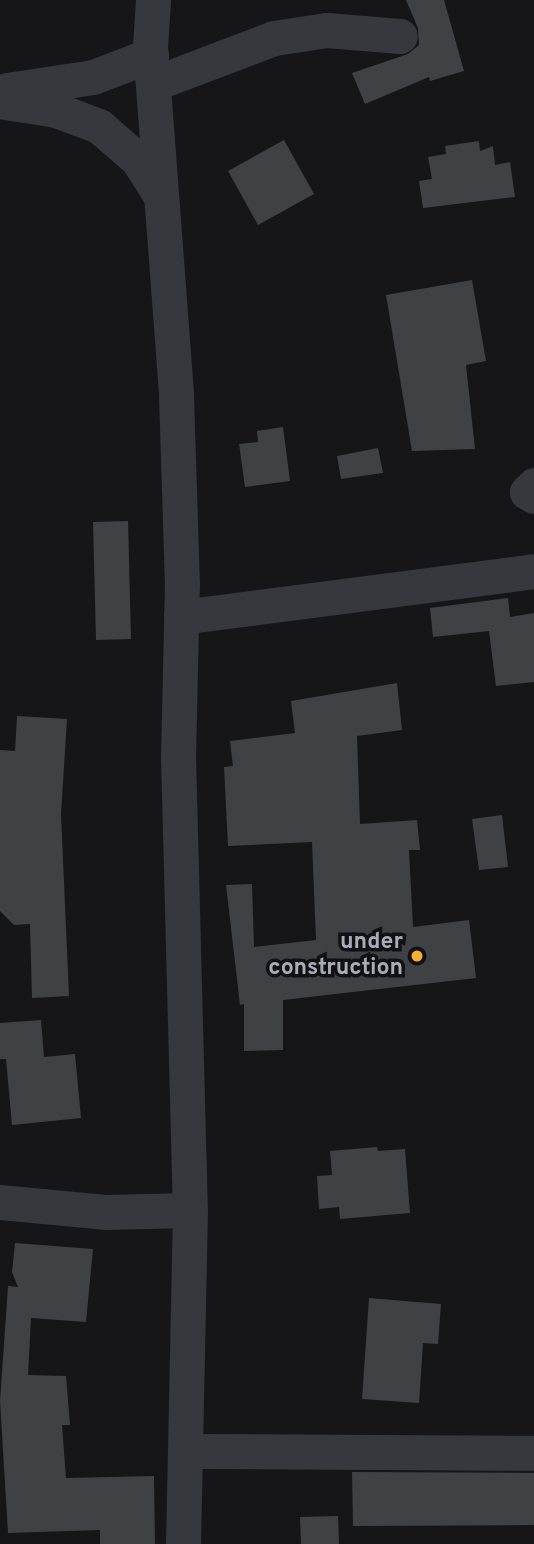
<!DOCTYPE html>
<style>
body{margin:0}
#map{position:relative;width:534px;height:1544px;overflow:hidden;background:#161618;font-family:Overpass,sans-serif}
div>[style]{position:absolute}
.building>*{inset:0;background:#404145}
.minor>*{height:35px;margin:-17.5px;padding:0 17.5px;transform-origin:17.5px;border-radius:17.5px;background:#37383d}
.dots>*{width:19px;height:19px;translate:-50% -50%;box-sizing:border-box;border:4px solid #111113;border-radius:50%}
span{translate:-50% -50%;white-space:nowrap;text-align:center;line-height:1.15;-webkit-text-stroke:7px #111113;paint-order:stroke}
.poi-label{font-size:23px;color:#a8adb8;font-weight:700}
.right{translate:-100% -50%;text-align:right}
</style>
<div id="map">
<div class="building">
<div style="clip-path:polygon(406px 0,444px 0,464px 71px,430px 81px,429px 77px,365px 104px,352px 73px,408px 54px,419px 45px,418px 28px)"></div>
<div style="clip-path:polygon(284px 140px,314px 194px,258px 225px,228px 171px)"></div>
<div style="clip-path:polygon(479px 141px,480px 151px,493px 146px,495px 165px,510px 162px,515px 197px,423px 208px,419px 181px,432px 179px,428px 157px,446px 154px,445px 146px)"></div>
<div style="clip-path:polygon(472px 280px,486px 361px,466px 365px,475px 449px,412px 451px,386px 295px)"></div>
<div style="clip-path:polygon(283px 427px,290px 481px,245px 487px,239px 444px,258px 442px,257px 431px)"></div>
<div style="clip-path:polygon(378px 448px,383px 473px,341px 479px,337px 456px)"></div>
<div style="clip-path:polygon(128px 521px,131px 639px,96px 640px,93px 522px)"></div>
<div style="clip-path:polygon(508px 598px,510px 617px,534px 613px,534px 682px,496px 686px,489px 631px,433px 637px,430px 608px)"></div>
<div style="clip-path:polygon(397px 683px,402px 730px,357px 736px,360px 824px,417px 820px,420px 850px,409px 850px,413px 927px,469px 920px,476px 978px,283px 1000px,283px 1050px,244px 1051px,244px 1004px,240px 1005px,226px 885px,252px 884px,254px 947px,316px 940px,312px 842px,228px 846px,224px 767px,233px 766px,230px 741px,295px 733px,291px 701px)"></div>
<div style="clip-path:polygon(17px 716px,67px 719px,61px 814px,69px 996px,32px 998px,30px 924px,14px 925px,0 911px,0 750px,15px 751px)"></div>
<div style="clip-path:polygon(502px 815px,508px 867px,479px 870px,472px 819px)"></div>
<div style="clip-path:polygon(41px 1020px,44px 1057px,75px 1054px,81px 1118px,12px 1125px,6px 1059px,0 1059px,0 1023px)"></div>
<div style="clip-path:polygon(377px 1147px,378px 1151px,405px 1149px,410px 1213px,340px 1219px,339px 1207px,319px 1209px,317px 1176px,332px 1175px,330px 1151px)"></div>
<div style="clip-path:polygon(15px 1243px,93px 1249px,86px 1322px,31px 1318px,28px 1375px,66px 1376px,70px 1425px,62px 1425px,66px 1478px,154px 1476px,155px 1544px,100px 1544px,100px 1530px,8px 1533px,0 1401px,8px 1286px,18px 1287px,12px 1272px)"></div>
<div style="clip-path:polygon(369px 1298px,441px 1304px,438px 1344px,423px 1343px,419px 1403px,362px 1399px)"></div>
<div style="clip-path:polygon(352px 1472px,534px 1473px,534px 1525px,353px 1526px)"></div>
<div style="clip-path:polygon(338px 1516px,339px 1544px,301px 1544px,300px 1517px)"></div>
</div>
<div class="minor">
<div style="left:153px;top:0;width:47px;rotate:93.7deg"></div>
<div style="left:150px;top:47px;width:349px;rotate:85.7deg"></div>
<div style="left:176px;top:395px;width:187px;rotate:88.2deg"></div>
<div style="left:182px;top:582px;width:174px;rotate:91.3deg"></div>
<div style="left:178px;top:756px;width:454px;rotate:88.5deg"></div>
<div style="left:190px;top:1210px;width:334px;rotate:91.2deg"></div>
<div style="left:153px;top:84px;width:129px;rotate:-20.8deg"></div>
<div style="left:274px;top:38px;width:54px;rotate:-8.6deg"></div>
<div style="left:327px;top:30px;width:73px;rotate:4.7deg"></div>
<div style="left:7px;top:90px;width:87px;rotate:-8.6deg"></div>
<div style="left:93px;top:77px;width:62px;rotate:-20.8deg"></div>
<div style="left:0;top:101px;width:57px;rotate:9.1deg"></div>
<div style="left:56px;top:110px;width:46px;rotate:20.4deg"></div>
<div style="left:99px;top:126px;width:52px;rotate:41.1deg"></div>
<div style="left:138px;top:160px;width:41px;rotate:57.8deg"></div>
<div style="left:534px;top:485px;width:10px;rotate:135deg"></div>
<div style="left:527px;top:492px;width:8px;rotate:30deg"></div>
<div style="left:181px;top:617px;width:356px;rotate:-7.4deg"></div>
<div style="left:0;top:1202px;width:105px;rotate:5.4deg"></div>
<div style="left:105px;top:1212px;width:85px;rotate:-1.3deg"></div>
<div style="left:187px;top:1451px;width:347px;rotate:0.3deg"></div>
</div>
<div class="dots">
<div style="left:417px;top:956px;background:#f2b134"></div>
</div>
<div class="poi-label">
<span class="right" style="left:403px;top:956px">under<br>construction</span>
</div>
</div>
